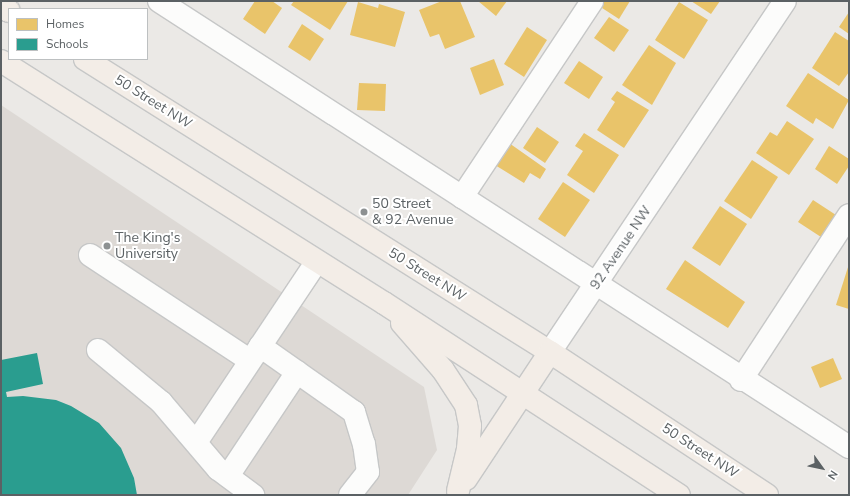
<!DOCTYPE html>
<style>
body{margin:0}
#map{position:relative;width:850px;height:496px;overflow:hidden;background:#ebe9e6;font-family:"Nunito Sans",sans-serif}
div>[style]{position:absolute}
.education>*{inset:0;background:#ddd9d5}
.homes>*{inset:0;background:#e9c46a}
.schools>*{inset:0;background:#2a9d8f}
.roads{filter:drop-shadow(1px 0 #c6c7c7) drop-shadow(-1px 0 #c6c7c7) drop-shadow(0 1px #c6c7c7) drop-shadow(0 -1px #c6c7c7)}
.minor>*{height:22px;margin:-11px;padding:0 11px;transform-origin:11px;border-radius:11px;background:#fcfcfb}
.major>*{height:22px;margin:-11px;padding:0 11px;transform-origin:11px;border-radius:11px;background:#f3ede7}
.dots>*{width:11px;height:11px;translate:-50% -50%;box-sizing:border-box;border:2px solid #fff;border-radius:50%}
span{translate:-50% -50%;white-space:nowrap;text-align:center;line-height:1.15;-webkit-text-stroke:4px #fff;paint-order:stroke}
.street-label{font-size:14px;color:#5b6164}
.poi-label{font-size:14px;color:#5b6164}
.left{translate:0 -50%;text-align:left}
.frame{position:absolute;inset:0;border:2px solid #5b6164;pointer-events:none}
.legend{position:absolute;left:8px;top:8px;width:140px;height:52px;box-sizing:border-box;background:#fff;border:1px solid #bdc0c1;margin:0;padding:5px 7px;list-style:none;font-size:12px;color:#5b6164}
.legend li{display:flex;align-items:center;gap:8px;height:20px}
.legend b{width:20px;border:1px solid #bdc0c1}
.north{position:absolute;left:802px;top:448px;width:40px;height:40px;-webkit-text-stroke:3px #fff;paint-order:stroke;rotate:123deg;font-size:11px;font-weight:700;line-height:16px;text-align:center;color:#5b6164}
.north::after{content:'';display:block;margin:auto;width:14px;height:18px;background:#5b6164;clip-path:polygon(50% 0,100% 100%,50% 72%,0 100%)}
</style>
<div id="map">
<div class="education">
<div style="clip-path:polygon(1px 105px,424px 387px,437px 450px,408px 495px,1px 495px)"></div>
</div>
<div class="homes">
<div style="clip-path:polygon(255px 1px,272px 1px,282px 8px,265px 34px,243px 19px)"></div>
<div style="clip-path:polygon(294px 1px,348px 1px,330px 30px,291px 5px)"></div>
<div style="clip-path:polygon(442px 1px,460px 1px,475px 37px,445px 49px,439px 34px,430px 37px,419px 10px)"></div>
<div style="clip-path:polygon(478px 1px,507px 1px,496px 16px)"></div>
<div style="clip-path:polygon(602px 1px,630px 1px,619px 19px,599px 6px)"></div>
<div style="clip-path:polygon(691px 1px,720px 1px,711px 14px)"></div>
<div style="clip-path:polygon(358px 2px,378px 8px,379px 4px,405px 12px,395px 47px,350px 35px)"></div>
<div style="clip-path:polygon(679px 2px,708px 20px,684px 59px,655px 40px)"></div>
<div style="clip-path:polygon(849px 12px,849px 34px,839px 27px)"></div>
<div style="clip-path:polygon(609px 17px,629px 30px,614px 52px,594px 38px)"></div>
<div style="clip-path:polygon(302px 24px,324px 39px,310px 61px,288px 47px)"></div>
<div style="clip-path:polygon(527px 27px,547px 40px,524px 77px,504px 64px)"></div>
<div style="clip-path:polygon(835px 32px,849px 41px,849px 72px,839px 86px,812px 68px)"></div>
<div style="clip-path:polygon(649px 45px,676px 63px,652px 105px,622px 85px)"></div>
<div style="clip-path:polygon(494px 59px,504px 85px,480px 95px,470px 68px)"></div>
<div style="clip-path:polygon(579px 61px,603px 77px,589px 99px,564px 83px)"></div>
<div style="clip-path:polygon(808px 73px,849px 100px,833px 129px,816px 118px,813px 124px,786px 106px)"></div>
<div style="clip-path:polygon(359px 83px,386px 84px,385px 111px,357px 110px)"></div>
<div style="clip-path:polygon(617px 91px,649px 110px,624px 148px,597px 130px,615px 102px,611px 99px)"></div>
<div style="clip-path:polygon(787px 121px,814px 139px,789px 175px,756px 153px,770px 132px,777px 136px)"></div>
<div style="clip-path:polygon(537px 127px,559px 142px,545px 163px,523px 148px)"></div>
<div style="clip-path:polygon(584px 133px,619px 155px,594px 193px,567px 175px,583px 151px,575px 146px)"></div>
<div style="clip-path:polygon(509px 143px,546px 169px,540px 179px,530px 173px,524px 183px,495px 165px)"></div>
<div style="clip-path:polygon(829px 146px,849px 159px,849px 166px,837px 184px,815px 169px)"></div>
<div style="clip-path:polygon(752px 160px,778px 177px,751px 219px,724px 201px)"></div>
<div style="clip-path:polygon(563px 182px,590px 200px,565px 237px,538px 219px)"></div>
<div style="clip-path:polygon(813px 200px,836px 215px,821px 237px,798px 222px)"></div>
<div style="clip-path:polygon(720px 206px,747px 224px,720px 266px,692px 248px)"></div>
<div style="clip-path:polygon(685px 260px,745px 302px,728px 328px,666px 289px)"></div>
<div style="clip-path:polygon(849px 264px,849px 309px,836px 305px)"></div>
<div style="clip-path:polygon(833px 358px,842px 379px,820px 388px,811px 367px)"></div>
</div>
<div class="schools">
<div style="clip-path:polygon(37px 353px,43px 384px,6px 392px,7px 397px,23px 396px,56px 400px,71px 406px,99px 423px,121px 448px,134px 478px,137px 495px,1px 495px,1px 360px)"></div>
</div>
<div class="roads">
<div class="minor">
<div style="left:159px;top:1px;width:822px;rotate:32.88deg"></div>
<div style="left:462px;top:197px;width:235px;rotate:-56.4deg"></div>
<div style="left:90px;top:255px;width:191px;rotate:33.4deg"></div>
<div style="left:260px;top:346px;width:115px;rotate:35.1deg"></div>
<div style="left:354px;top:412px;width:34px;rotate:73deg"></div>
<div style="left:364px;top:444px;width:28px;rotate:82deg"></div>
<div style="left:368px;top:472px;width:29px;rotate:128deg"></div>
<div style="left:98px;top:350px;width:82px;rotate:39.5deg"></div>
<div style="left:161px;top:402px;width:88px;rotate:49.6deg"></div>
<div style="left:218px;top:469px;width:44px;rotate:36.6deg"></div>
<div style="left:550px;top:352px;width:422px;rotate:-56.2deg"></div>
<div style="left:741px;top:380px;width:197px;rotate:-56.8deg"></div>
<div style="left:197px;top:441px;width:216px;rotate:-56.3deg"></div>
<div style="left:228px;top:476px;width:125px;rotate:-56.4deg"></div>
</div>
<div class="major">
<div style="left:1px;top:6px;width:9px;rotate:32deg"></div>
<div style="left:85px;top:59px;width:550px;rotate:32.22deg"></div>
<div style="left:550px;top:352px;width:260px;rotate:33.4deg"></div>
<div style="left:1px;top:61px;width:453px;rotate:32.3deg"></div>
<div style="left:384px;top:303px;width:352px;rotate:33.1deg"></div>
<div style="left:402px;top:323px;width:62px;rotate:48.9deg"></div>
<div style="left:443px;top:370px;width:42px;rotate:56.7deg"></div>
<div style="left:466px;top:405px;width:21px;rotate:79deg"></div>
<div style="left:470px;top:426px;width:23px;rotate:95deg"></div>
<div style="left:468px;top:449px;width:43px;rotate:103.4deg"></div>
<div style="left:466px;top:479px;width:152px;rotate:-56.5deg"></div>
</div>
</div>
<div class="dots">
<div style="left:364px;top:212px;background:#8d9192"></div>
<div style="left:107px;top:246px;background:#8d9192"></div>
</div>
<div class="street-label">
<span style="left:153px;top:102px;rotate:32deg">50 Street NW</span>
<span style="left:621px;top:248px;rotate:-56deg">92 Avenue NW</span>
<span style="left:427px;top:275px;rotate:32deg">50 Street NW</span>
<span style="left:700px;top:451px;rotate:33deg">50 Street NW</span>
</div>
<div class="poi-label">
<span class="left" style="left:372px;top:212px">50 Street<br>&amp; 92 Avenue</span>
<span class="left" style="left:115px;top:246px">The King's<br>University</span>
</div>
<div class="frame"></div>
<ul class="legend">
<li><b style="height:11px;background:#e9c46a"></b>Homes</li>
<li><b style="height:11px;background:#2a9d8f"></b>Schools</li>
</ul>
<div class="north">N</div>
</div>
